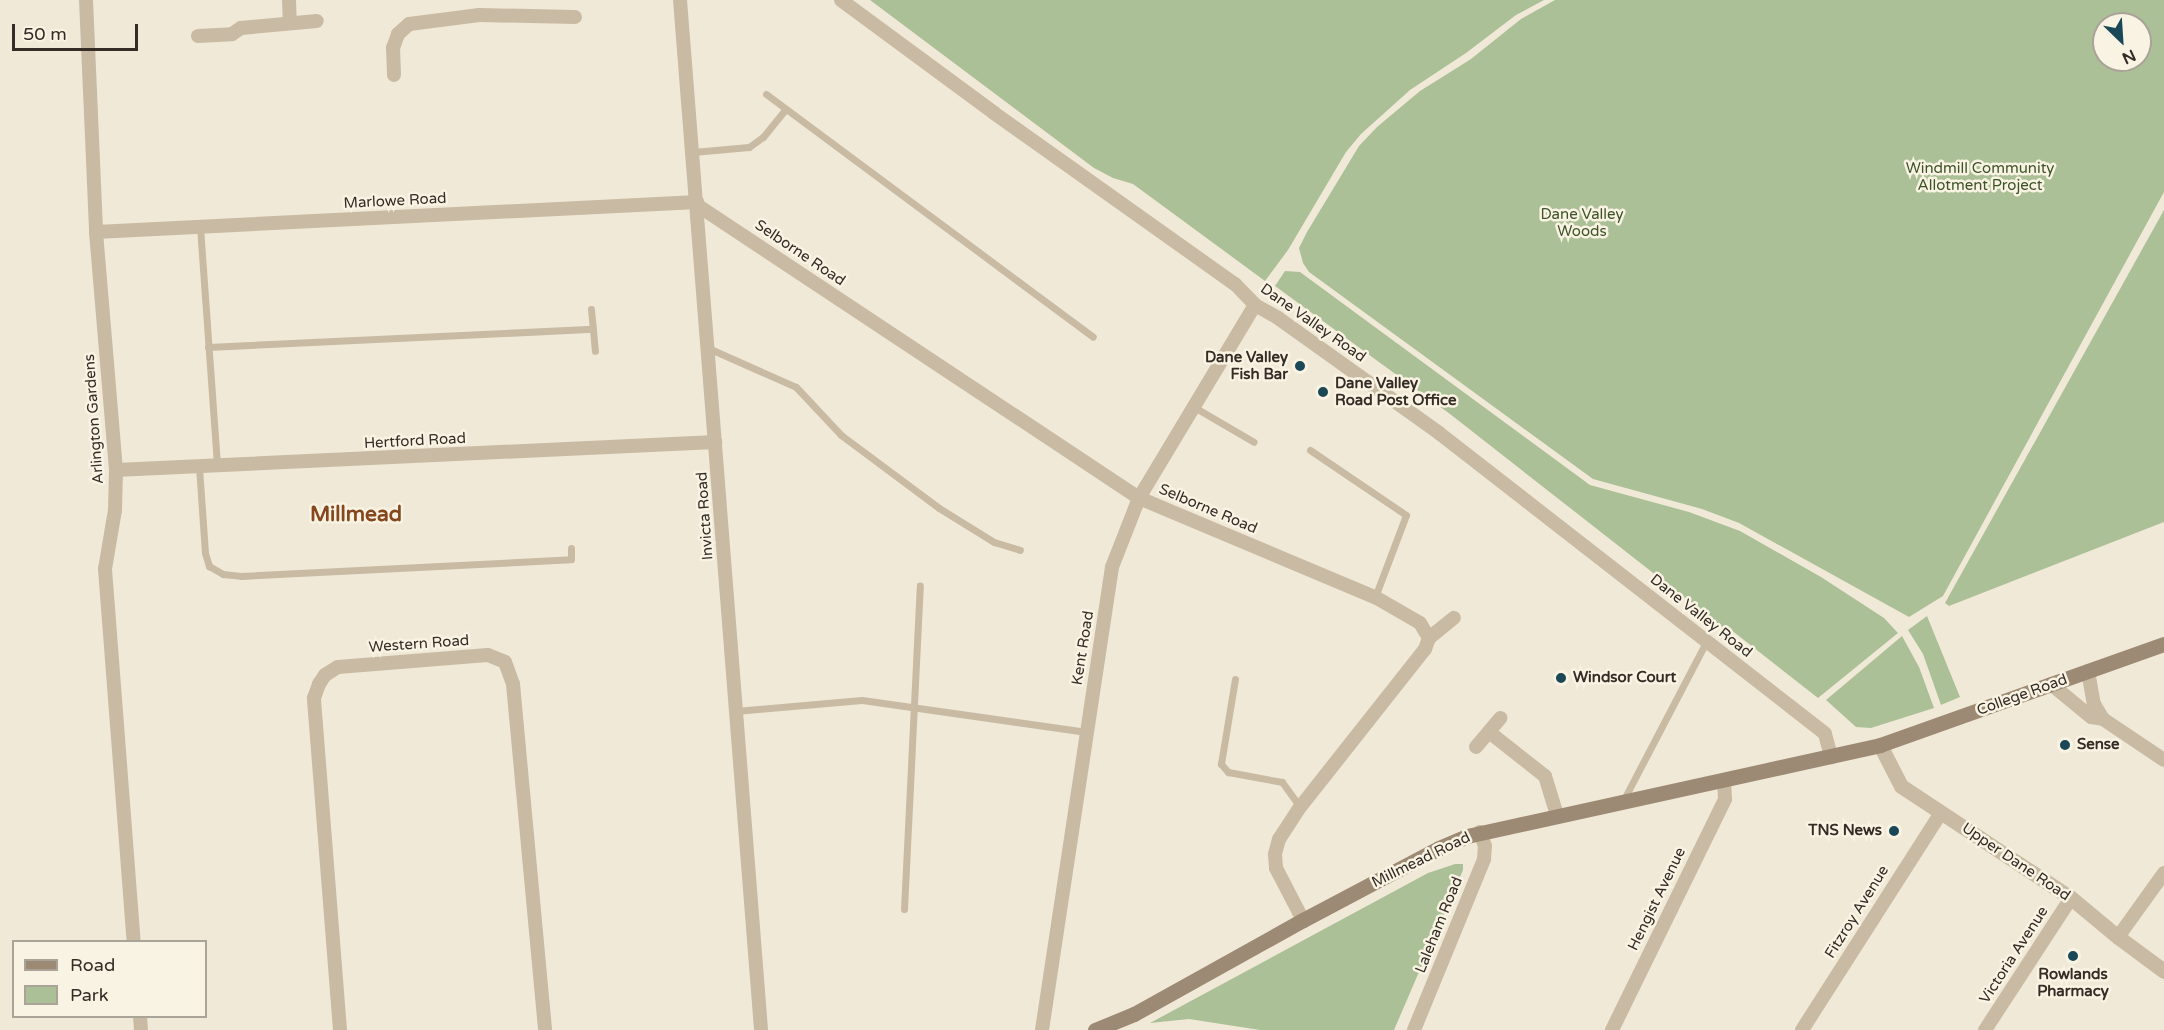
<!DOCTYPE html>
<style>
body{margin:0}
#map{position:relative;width:2164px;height:1030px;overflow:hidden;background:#f1e9d7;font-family:"Varela Round",sans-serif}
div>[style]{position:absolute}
.green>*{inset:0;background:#acc097}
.service>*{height:7px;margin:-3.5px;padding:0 3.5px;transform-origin:3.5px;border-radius:3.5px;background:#c9bba3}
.minor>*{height:14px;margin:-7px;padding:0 7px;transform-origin:7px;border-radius:7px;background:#c9bba3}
.tertiary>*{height:15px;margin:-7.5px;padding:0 7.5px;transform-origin:7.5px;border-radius:7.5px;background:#c9bba3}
.secondary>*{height:15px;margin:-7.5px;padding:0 7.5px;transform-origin:7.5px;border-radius:7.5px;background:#9d8a74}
.dots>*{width:16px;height:16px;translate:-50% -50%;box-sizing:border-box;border:3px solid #f9f3e3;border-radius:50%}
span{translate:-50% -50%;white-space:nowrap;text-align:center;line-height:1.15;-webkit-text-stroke:5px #f9f3e3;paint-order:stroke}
.park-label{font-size:15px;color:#3c5328}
.street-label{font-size:15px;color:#342c25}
.poi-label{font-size:15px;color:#342c25;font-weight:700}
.right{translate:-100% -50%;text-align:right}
.left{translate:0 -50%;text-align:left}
.district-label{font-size:21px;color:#85471d;font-weight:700}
.legend{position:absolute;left:12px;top:940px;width:195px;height:78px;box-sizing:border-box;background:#f9f3e3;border:2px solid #aaa397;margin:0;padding:8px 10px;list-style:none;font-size:18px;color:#342c25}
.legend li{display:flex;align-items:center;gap:12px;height:30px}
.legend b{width:30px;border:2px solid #aaa397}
.north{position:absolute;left:2092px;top:12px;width:60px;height:60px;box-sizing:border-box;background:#f9f3e3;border:2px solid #aaa397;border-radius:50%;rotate:155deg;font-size:16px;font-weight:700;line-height:24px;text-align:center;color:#342c25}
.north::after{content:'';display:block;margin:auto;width:21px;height:27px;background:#1a4856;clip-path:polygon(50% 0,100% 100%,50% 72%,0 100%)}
.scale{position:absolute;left:12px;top:24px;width:126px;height:27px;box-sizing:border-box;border:3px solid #342c25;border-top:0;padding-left:8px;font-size:18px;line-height:21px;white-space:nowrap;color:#342c25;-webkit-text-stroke:4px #f9f3e3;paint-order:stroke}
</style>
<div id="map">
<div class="green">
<div style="clip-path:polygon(870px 0,1544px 0,1516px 15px,1466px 53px,1410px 90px,1361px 134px,1346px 152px,1288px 250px,1265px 281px,1133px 184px,1113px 178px,1094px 168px)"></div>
<div style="clip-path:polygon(evenodd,1555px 0,2164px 0,2164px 192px,1943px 596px,1909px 617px,1739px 523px,1702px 509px,1593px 479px,1309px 272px,1303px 263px,1299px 248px,1307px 232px,1359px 146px,1377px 127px,1420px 91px,1471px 59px,1521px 19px,1555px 0,2104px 24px,2140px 24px,2140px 60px,2104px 60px,2104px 24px)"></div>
<div style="clip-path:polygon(2164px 210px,2164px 522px,1949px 606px,1945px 603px)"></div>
<div style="clip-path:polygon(1285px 271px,1300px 272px,1590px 485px,1689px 512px,1740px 531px,1821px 577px,1884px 618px,1898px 633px,1818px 698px,1730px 629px,1726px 630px,1450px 414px,1275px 286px)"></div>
<div style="clip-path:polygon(1927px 616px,1960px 697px,1941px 705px,1923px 654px,1908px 630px)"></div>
<div style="clip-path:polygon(1902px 636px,1919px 667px,1934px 708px,1871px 728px,1856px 727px,1826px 700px)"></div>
<div style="clip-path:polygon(1455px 864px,1463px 864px,1463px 870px,1394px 1030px,1260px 1030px,1189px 1019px,1150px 1023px,1428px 873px)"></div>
</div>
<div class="service">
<div style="left:766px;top:94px;width:407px;rotate:36.6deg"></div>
<div style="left:693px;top:152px;width:56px;rotate:-5.1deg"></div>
<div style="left:749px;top:147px;width:17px;rotate:-36deg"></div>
<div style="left:763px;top:137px;width:36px;rotate:-51deg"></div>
<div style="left:200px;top:227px;width:241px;rotate:85.9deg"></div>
<div style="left:591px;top:309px;width:42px;rotate:84.6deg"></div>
<div style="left:208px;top:347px;width:385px;rotate:-2.7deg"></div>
<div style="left:708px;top:348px;width:96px;rotate:23.9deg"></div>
<div style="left:796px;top:387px;width:66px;rotate:46.8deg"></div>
<div style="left:841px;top:435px;width:122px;rotate:36.7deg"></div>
<div style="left:939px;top:508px;width:65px;rotate:31.7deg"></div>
<div style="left:994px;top:542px;width:27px;rotate:17deg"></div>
<div style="left:1194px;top:407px;width:69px;rotate:30.3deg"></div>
<div style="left:1310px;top:450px;width:116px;rotate:34.1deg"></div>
<div style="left:1406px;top:515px;width:88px;rotate:110.7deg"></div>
<div style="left:199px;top:467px;width:86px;rotate:86deg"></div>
<div style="left:205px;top:553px;width:14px;rotate:73deg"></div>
<div style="left:209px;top:566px;width:16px;rotate:30deg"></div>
<div style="left:223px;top:574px;width:18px;rotate:6deg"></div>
<div style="left:241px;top:576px;width:330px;rotate:-2.9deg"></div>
<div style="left:571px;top:559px;width:11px;rotate:-90deg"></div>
<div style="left:1235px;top:679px;width:86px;rotate:99.4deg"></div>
<div style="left:1221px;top:764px;width:11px;rotate:49deg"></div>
<div style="left:1228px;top:772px;width:55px;rotate:10.5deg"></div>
<div style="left:1282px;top:782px;width:31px;rotate:54deg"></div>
<div style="left:736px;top:711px;width:126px;rotate:-5deg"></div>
<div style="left:862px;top:700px;width:227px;rotate:8.1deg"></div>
<div style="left:1624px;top:799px;width:177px;rotate:-62.4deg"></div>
<div style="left:904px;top:909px;width:324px;rotate:-87.2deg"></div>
</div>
<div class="minor">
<div style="left:86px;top:0;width:232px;rotate:87.5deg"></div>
<div style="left:96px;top:232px;width:239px;rotate:85.2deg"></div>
<div style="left:116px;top:470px;width:40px;rotate:91.4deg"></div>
<div style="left:115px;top:510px;width:60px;rotate:99.6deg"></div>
<div style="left:105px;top:569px;width:374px;rotate:85.6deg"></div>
<div style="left:289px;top:0;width:23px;rotate:88deg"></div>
<div style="left:680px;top:0;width:1033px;rotate:85.5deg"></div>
<div style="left:841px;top:0;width:190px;rotate:36.4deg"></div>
<div style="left:994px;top:113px;width:296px;rotate:35.4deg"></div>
<div style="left:1235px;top:284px;width:29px;rotate:46deg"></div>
<div style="left:1255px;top:305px;width:26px;rotate:29deg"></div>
<div style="left:1278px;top:318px;width:198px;rotate:35.5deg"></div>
<div style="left:1439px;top:433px;width:489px;rotate:37.9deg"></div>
<div style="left:1825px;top:734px;width:24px;rotate:75deg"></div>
<div style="left:198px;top:36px;width:34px;rotate:-3deg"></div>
<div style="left:232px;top:34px;width:11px;rotate:-34deg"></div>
<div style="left:241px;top:28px;width:76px;rotate:-5.3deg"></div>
<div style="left:394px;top:75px;width:27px;rotate:-92deg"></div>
<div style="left:393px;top:48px;width:15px;rotate:-70deg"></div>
<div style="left:398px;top:34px;width:15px;rotate:-42deg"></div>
<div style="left:409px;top:24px;width:71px;rotate:-7.3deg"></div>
<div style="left:479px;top:15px;width:96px;rotate:1.2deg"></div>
<div style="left:697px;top:205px;width:530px;rotate:33.54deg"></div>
<div style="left:1139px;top:498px;width:256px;rotate:22.8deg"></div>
<div style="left:1375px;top:597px;width:52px;rotate:30deg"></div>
<div style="left:1420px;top:623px;width:17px;rotate:59deg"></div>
<div style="left:1429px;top:638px;width:12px;rotate:110deg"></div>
<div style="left:1425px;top:649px;width:201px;rotate:128.3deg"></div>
<div style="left:1300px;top:807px;width:38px;rotate:123deg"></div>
<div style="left:1279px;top:839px;width:16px;rotate:105deg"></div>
<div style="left:1275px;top:854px;width:14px;rotate:86deg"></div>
<div style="left:1276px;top:868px;width:59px;rotate:62.6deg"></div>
<div style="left:96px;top:232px;width:602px;rotate:-2.86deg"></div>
<div style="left:116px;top:470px;width:600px;rotate:-2.68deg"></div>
<div style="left:1429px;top:638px;width:32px;rotate:-39deg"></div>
<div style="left:2088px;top:671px;width:34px;rotate:80deg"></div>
<div style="left:2094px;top:704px;width:17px;rotate:59deg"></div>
<div style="left:2051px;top:684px;width:52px;rotate:39.5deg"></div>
<div style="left:2091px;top:717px;width:12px;rotate:9deg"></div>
<div style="left:2103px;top:719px;width:73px;rotate:33.9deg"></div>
<div style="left:1489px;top:732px;width:71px;rotate:38.2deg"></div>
<div style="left:1545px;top:776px;width:41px;rotate:72.9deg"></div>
<div style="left:1476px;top:747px;width:38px;rotate:-50deg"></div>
<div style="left:2118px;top:937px;width:79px;rotate:-54.3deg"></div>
<div style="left:140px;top:1016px;width:14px;rotate:86deg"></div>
<div style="left:340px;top:1030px;width:333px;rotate:-94.5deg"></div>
<div style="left:314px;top:698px;width:15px;rotate:-70deg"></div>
<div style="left:319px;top:684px;width:11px;rotate:-56deg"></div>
<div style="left:325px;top:675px;width:15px;rotate:-32deg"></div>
<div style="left:338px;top:667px;width:150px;rotate:-4.6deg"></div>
<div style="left:488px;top:655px;width:18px;rotate:22deg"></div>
<div style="left:505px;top:662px;width:23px;rotate:70deg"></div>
<div style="left:513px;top:684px;width:347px;rotate:84.7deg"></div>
<div style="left:1042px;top:1030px;width:468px;rotate:-81.4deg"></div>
<div style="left:1112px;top:567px;width:74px;rotate:-68.6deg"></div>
<div style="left:1139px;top:498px;width:225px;rotate:-59deg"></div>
<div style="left:1414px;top:1030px;width:185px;rotate:-67.7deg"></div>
<div style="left:1484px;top:859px;width:13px;rotate:-86deg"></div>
<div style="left:1485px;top:846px;width:15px;rotate:-110deg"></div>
<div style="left:1612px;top:1030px;width:257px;rotate:-63.9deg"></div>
<div style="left:1725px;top:799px;width:18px;rotate:-93deg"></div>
<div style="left:1802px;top:1030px;width:258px;rotate:-57.4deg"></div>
<div style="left:1985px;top:1030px;width:158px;rotate:-56.9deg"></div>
</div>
<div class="tertiary">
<div style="left:1880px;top:745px;width:46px;rotate:62.9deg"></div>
<div style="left:1901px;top:786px;width:204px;rotate:33.4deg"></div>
<div style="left:2071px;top:898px;width:61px;rotate:39.7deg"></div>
<div style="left:2118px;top:937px;width:57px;rotate:36.5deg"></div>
</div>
<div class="secondary">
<div style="left:1095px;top:1030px;width:42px;rotate:-22.3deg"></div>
<div style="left:1134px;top:1014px;width:193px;rotate:-29.1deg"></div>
<div style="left:1303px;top:920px;width:154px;rotate:-27.9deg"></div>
<div style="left:1439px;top:848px;width:30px;rotate:-23deg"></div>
<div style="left:1467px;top:836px;width:423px;rotate:-12.4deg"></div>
<div style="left:1880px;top:745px;width:301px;rotate:-19.6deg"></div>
</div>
<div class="dots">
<div style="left:1300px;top:366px;background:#1a4856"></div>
<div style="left:1323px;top:392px;background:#1a4856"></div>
<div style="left:1561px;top:678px;background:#1a4856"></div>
<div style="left:2065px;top:745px;background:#1a4856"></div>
<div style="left:1894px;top:831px;background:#1a4856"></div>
<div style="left:2073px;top:956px;background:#1a4856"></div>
</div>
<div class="park-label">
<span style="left:1980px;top:177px">Windmill Community<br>Allotment Project</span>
<span style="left:1582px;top:223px">Dane Valley<br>Woods</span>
</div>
<div class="street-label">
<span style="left:395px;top:201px;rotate:-3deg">Marlowe Road</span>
<span style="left:800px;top:253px;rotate:34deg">Selborne Road</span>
<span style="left:1313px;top:323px;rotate:35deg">Dane Valley Road</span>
<span style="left:94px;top:419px;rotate:-94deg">Arlington Gardens</span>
<span style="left:415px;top:441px;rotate:-3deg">Hertford Road</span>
<span style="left:1208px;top:509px;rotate:23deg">Selborne Road</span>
<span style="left:705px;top:516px;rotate:-94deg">Invicta Road</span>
<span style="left:1701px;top:616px;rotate:38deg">Dane Valley Road</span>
<span style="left:419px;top:644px;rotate:-4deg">Western Road</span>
<span style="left:1083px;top:648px;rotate:-81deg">Kent Road</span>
<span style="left:2022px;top:695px;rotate:-20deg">College Road</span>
<span style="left:1421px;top:860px;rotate:-26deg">Millmead Road</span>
<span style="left:2016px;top:862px;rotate:34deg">Upper Dane Road</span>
<span style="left:1657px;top:899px;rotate:-64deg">Hengist Avenue</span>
<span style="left:1857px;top:912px;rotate:-58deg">Fitzroy Avenue</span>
<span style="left:1439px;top:925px;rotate:-68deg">Laleham Road</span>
<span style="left:2014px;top:955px;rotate:-57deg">Victoria Avenue</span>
</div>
<div class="poi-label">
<span class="right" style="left:1288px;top:366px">Dane Valley<br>Fish Bar</span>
<span class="left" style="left:1335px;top:392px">Dane Valley<br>Road Post Office</span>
<span class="left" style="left:1573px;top:678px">Windsor Court</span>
<span class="left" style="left:2077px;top:745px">Sense</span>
<span class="right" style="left:1882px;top:831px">TNS News</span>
<span style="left:2073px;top:983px">Rowlands<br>Pharmacy</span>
</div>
<div class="district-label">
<span style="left:356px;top:515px">Millmead</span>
</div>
<ul class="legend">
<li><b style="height:8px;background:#9d8a74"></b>Road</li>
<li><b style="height:16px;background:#acc097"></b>Park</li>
</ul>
<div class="north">N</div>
<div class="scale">50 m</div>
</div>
